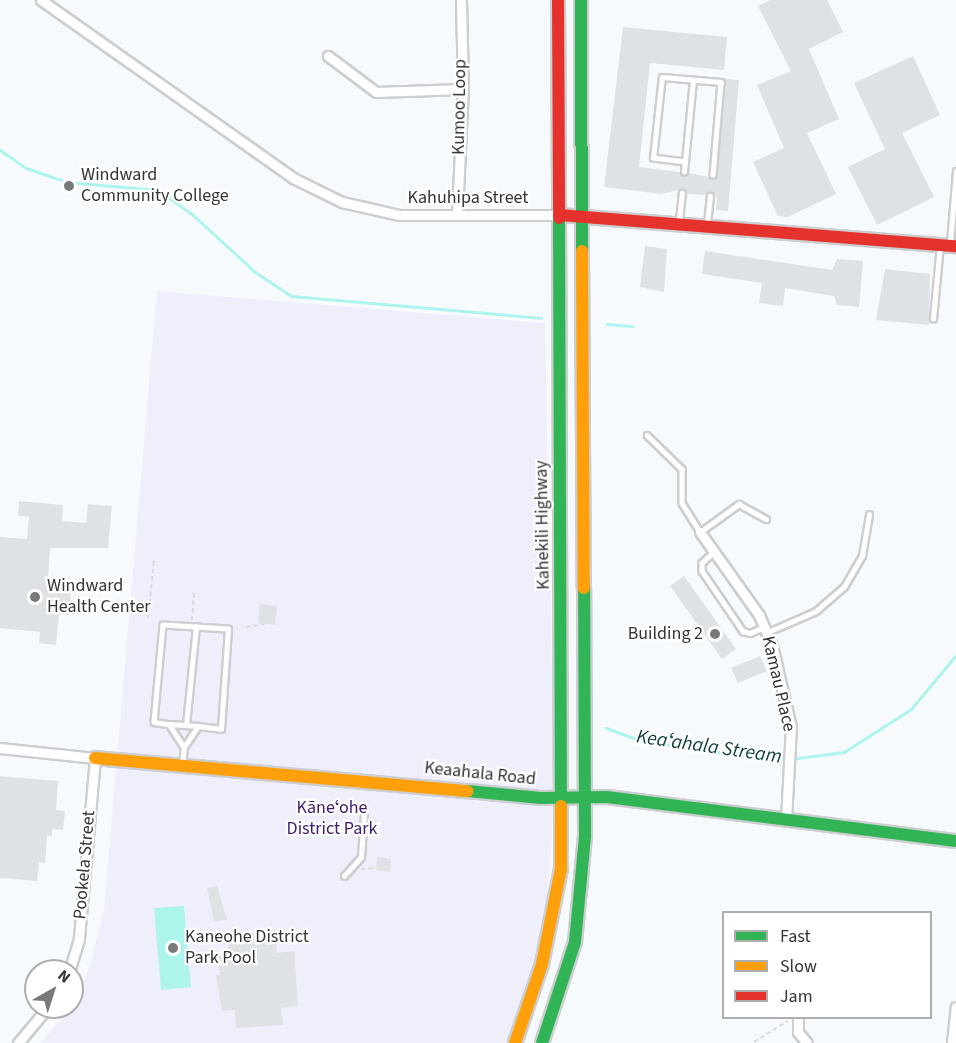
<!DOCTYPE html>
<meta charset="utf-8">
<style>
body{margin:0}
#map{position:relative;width:956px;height:1043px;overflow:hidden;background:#f7fafd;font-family:"Source Sans 3",sans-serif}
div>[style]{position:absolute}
.green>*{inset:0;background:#efeefb}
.water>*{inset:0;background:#adf4ec}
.stream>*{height:3px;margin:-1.5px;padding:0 1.5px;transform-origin:1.5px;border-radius:1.5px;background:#adf4ec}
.building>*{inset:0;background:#dfe2e4}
.path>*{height:2px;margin-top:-1px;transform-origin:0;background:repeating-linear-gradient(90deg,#dbdbdc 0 4.5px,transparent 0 7.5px)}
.roads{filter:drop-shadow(2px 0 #ccced0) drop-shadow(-2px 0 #ccced0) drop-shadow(0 2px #ccced0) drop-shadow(0 -2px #ccced0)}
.lane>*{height:4.5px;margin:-2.25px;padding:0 2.25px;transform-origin:2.25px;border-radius:2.25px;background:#fefeff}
.street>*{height:9px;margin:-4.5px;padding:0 4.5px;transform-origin:4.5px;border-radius:4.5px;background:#fefeff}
.fast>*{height:12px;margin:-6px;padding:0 6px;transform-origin:6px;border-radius:6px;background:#30b455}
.slow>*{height:12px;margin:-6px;padding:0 6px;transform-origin:6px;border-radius:6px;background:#ff9f0a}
.jam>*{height:12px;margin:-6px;padding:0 6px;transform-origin:6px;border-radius:6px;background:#e5322d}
.dots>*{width:16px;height:16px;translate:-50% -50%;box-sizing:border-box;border:3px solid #fff;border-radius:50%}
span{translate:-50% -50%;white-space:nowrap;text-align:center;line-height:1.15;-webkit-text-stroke:4.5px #fff;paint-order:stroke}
.street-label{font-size:18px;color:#323435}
.poi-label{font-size:18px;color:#323435}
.left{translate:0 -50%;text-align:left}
.right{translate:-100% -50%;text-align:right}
.park-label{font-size:18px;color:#3c1b68}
.water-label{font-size:20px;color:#0c3d38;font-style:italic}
.legend{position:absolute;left:722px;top:911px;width:210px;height:108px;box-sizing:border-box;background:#fff;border:2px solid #adaeae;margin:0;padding:8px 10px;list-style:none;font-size:18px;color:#323435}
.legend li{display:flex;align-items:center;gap:12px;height:30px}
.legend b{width:30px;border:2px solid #adaeae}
.north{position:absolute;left:24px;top:959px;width:60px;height:60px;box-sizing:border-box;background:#fff;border:2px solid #adaeae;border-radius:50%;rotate:39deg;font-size:16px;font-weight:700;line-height:24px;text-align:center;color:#323435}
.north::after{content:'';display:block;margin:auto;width:21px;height:27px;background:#77797b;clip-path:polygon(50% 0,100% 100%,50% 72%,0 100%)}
</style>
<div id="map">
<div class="green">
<div style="clip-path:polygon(157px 291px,545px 323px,554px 774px,552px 835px,546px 909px,531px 988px,512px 1043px,40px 1043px,72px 1007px,90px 965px,104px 910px)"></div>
</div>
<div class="water">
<div style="clip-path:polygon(184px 906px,191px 987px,161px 990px,154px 908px)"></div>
</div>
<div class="stream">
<div style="left:0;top:150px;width:32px;rotate:35deg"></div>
<div style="left:26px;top:168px;width:43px;rotate:18.9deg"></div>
<div style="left:67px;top:182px;width:91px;rotate:5deg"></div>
<div style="left:158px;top:190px;width:43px;rotate:35.5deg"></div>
<div style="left:193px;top:215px;width:84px;rotate:42.6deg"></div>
<div style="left:255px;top:272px;width:43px;rotate:33.7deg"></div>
<div style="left:291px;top:296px;width:251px;rotate:5deg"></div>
<div style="left:607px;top:324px;width:25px;rotate:5deg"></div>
<div style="left:606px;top:728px;width:38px;rotate:20deg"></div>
<div style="left:642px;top:741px;width:89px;rotate:8.4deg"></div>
<div style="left:730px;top:754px;width:60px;rotate:4.8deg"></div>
<div style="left:790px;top:759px;width:54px;rotate:-7.4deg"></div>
<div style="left:844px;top:752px;width:80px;rotate:-32.7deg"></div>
<div style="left:911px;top:709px;width:70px;rotate:-50.2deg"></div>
</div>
<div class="building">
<div style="clip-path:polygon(770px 0,827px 0,843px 32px,809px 49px,839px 119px,807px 133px,836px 194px,788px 217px,778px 216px,753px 162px,784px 148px,757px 85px,791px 71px,758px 6px)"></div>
<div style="clip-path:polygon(623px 27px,727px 37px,724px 70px,650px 63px,639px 167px,680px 172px,683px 176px,688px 173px,716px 178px,725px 79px,739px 80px,728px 211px,716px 210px,717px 197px,711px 192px,706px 195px,686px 194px,682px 189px,661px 194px,604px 187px)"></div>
<div style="clip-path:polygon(913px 56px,940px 115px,902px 133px,934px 197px,877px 225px,848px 167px,885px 149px,854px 83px)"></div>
<div style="clip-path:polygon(645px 246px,667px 249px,664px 292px,640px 287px)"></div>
<div style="clip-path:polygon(705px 251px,832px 270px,837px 259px,863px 261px,859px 307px,837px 305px,834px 296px,785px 288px,783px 306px,759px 303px,762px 283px,702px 274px)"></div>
<div style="clip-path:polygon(885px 269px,930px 274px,929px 325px,876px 320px)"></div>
<div style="clip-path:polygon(19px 501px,63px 505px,62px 521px,86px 523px,88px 504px,112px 506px,108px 548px,50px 548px,48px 579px,72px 581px,69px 615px,59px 614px,56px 645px,39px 643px,40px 632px,0 628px,0 537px,27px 539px,29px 517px,18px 516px)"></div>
<div style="clip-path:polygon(684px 576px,736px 649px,722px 659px,670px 586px)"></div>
<div style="clip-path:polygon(260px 604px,277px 606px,275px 625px,258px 623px)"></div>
<div style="clip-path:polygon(760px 656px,767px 671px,738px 683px,731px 668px)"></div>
<div style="clip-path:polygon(0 776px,58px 781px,56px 810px,65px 811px,63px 830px,52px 829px,52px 836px,47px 835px,45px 863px,39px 862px,37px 881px,0 878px)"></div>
<div style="clip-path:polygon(377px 857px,391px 859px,390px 872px,376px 870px)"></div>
<div style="clip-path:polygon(217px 886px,227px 920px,214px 921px,207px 888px)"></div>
<div style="clip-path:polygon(275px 932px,277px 953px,294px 951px,298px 1006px,281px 1008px,283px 1025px,236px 1028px,235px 1010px,222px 1011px,216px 975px,220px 975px,218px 955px,229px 954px,227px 936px)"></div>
</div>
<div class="path">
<div style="left:148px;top:618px;width:58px;rotate:-84.1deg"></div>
<div style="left:192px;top:620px;width:27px;rotate:-86deg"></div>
<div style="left:246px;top:627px;width:20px;rotate:-9deg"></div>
<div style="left:361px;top:869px;width:15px;rotate:-4deg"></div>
<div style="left:754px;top:1042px;width:40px;rotate:-32deg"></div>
</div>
<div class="roads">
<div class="lane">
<div style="left:685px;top:162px;width:32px;rotate:-173deg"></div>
<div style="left:653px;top:158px;width:81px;rotate:-83.7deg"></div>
<div style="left:662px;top:77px;width:59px;rotate:4.8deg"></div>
<div style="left:721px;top:82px;width:93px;rotate:94.9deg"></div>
<div style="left:684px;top:172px;width:92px;rotate:-84.4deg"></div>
<div style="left:679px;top:220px;width:27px;rotate:-84deg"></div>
<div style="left:707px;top:224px;width:28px;rotate:-84deg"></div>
<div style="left:950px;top:243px;width:72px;rotate:-85.2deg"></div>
<div style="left:933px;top:319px;width:74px;rotate:-84.6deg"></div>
<div style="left:647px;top:435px;width:49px;rotate:44.2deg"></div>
<div style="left:682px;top:469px;width:34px;rotate:90deg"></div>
<div style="left:682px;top:503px;width:34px;rotate:58deg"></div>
<div style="left:700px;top:532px;width:48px;rotate:-35.7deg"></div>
<div style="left:739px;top:504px;width:31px;rotate:29deg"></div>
<div style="left:714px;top:552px;width:16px;rotate:137deg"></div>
<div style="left:702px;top:563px;width:8px;rotate:90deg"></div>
<div style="left:702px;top:571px;width:73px;rotate:55.7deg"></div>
<div style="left:743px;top:631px;width:7px;rotate:16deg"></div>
<div style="left:750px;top:633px;width:15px;rotate:-23deg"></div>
<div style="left:768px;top:632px;width:52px;rotate:-23.6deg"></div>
<div style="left:816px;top:611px;width:37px;rotate:-41deg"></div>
<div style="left:844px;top:587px;width:36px;rotate:-60deg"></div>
<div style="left:862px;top:556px;width:42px;rotate:-80.3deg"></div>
<div style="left:169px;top:724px;width:29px;rotate:4deg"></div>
<div style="left:186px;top:725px;width:99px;rotate:-84.2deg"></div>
<div style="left:182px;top:765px;width:18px;rotate:-84deg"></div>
<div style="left:184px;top:747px;width:25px;rotate:-56deg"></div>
<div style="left:198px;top:726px;width:23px;rotate:7deg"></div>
<div style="left:221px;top:729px;width:100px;rotate:-86deg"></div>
<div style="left:228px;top:629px;width:65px;rotate:-176.5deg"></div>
<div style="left:163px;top:625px;width:97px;rotate:95.3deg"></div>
<div style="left:154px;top:722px;width:15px;rotate:8deg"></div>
<div style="left:169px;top:724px;width:27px;rotate:57deg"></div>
<div style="left:344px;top:876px;width:25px;rotate:-48deg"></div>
<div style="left:361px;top:857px;width:43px;rotate:-86deg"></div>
</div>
<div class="street">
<div style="left:41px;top:0;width:309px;rotate:35.2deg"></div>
<div style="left:293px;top:178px;width:55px;rotate:26.1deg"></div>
<div style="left:342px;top:202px;width:58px;rotate:12.8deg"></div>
<div style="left:399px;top:215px;width:160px"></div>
<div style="left:328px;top:56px;width:60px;rotate:36.9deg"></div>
<div style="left:376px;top:92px;width:87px;rotate:-2deg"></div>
<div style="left:457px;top:214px;width:125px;rotate:-87.3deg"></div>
<div style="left:463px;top:89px;width:89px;rotate:-91.3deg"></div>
<div style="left:700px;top:532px;width:102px;rotate:54.6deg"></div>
<div style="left:759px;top:615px;width:33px;rotate:67deg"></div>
<div style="left:772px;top:645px;width:84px;rotate:77deg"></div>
<div style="left:791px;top:727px;width:93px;rotate:93.1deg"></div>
<div style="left:0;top:748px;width:96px;rotate:6deg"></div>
<div style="left:95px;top:758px;width:182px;rotate:95.1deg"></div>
<div style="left:79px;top:939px;width:34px;rotate:107deg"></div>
<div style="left:798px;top:1018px;width:14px;rotate:90deg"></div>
<div style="left:798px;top:1032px;width:14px;rotate:51deg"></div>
<div style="left:18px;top:1043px;width:47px;rotate:-50.2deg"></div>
<div style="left:952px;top:1043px;width:36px;rotate:-84deg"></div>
</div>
<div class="fast">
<div style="left:581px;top:0;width:251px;rotate:89.8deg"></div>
<div style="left:559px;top:218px;width:588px;rotate:89.81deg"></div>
<div style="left:468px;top:791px;width:73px;rotate:5.5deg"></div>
<div style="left:541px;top:798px;width:66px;rotate:-0.9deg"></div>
<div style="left:607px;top:797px;width:352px;rotate:7.2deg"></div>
<div style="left:542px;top:1043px;width:106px;rotate:-71.9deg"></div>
<div style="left:575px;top:942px;width:106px;rotate:-84.6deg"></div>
<div style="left:585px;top:836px;width:248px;rotate:-90.2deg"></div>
</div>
<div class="slow">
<div style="left:582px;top:251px;width:337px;rotate:89.7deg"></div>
<div style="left:95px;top:758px;width:374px;rotate:5.1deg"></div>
<div style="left:515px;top:1043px;width:83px;rotate:-71.1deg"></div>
<div style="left:542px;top:964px;width:97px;rotate:-78.7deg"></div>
<div style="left:561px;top:869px;width:63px;rotate:-90deg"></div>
</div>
<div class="jam">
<div style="left:558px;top:0;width:218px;rotate:89.7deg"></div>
<div style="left:559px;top:215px;width:398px;rotate:4.5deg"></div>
</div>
</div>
<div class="dots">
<div style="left:69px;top:186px;background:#77797b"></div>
<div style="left:35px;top:597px;background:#77797b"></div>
<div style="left:715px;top:634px;background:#77797b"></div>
<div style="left:173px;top:948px;background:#77797b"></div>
</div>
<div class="street-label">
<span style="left:460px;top:107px;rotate:-89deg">Kumoo Loop</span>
<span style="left:468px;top:198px">Kahuhipa Street</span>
<span style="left:543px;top:525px;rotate:-91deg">Kahekili Highway</span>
<span style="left:778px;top:684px;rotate:77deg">Kamau Place</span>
<span style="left:480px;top:774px;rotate:6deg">Keaahala Road</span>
<span style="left:85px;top:865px;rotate:-85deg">Pookela Street</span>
</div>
<div class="poi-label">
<span class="left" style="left:81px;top:186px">Windward<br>Community College</span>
<span class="left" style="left:47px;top:597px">Windward<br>Health Center</span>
<span class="right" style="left:703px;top:634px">Building 2</span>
<span class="left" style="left:185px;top:948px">Kaneohe District<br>Park Pool</span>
</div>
<div class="park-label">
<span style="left:332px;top:819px">Kāneʻohe<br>District Park</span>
</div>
<div class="water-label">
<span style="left:709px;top:747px;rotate:8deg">Keaʻahala Stream</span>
</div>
<ul class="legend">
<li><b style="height:8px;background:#30b455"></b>Fast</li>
<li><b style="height:8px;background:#ff9f0a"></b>Slow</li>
<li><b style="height:8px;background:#e5322d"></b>Jam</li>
</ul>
<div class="north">N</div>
</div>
